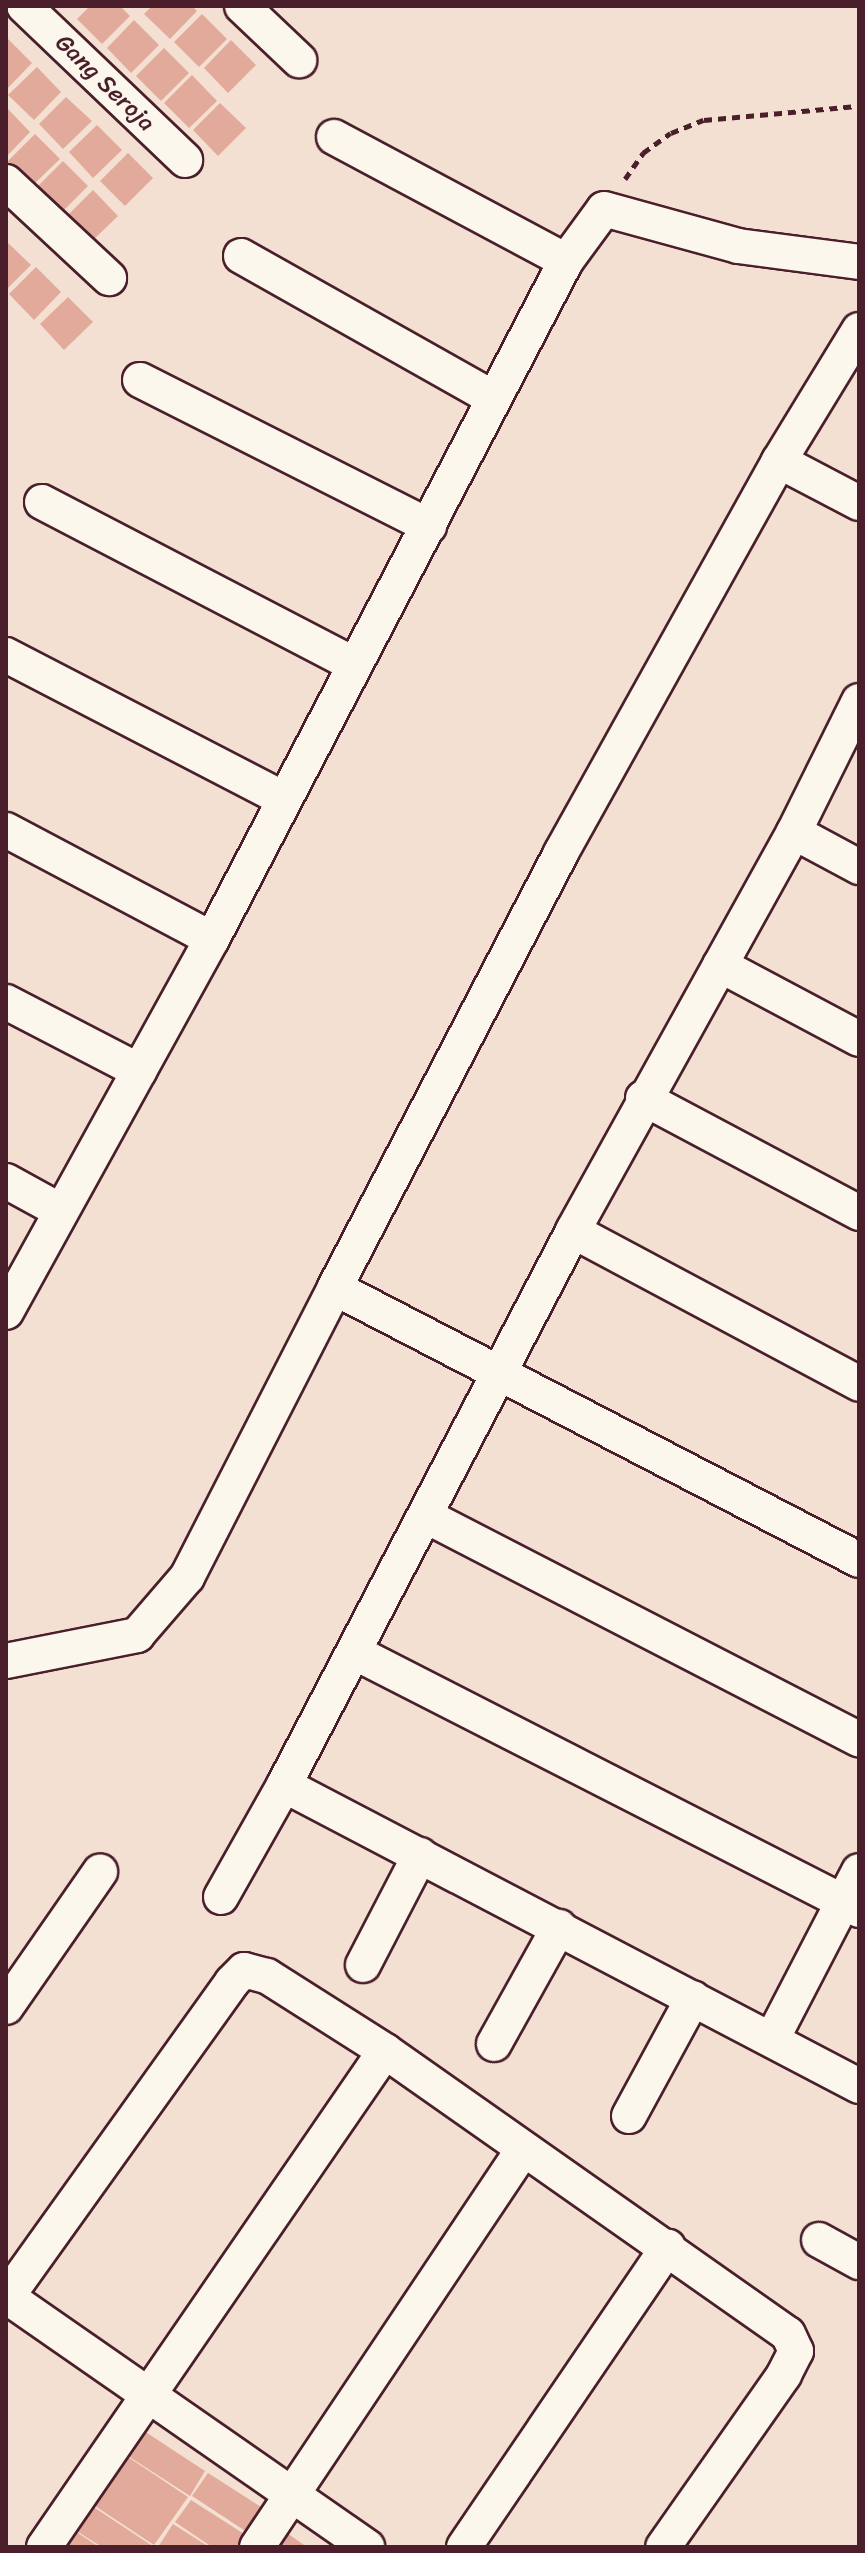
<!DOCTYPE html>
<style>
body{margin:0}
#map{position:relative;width:865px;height:2553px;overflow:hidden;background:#f4e0d3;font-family:Sriracha,sans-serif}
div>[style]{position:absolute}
.building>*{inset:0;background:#e2aa9a}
.path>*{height:5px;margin-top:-2.5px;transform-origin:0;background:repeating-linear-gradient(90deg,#4a1f2b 0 8px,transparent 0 14px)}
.roads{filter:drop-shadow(2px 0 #4a1f2b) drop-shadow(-2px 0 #4a1f2b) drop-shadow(0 2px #4a1f2b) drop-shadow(0 -2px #4a1f2b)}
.street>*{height:34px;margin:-17px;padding:0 17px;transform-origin:17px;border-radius:17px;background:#fbf7ec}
span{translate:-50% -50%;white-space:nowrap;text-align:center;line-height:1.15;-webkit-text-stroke:6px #fbf7ec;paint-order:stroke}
.street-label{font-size:24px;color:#4a1f2b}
.frame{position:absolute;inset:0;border:8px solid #4a1f2b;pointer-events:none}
</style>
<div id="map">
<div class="building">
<div style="clip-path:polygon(90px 6px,120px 6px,130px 16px,102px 44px,77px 19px)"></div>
<div style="clip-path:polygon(152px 6px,192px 6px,197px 11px,170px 39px,144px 14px)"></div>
<div style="clip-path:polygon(202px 14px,227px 39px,199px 67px,174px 42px)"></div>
<div style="clip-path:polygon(134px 20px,159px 45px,131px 73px,107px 48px)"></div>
<div style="clip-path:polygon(6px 37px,32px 63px,6px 90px)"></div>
<div style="clip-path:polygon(231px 40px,256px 65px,228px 93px,204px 68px)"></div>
<div style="clip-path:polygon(164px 48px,189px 73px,161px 101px,136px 76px)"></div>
<div style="clip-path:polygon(37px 67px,61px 92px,34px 120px,8px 95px)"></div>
<div style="clip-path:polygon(192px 75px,217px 101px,189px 128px,164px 103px)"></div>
<div style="clip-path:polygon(66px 97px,92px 121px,63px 149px,39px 124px)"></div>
<div style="clip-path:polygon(220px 103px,246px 128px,218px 156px,193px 130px)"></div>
<div style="clip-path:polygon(6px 107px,30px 132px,6px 157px)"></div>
<div style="clip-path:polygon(97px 125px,122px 150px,93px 178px,69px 152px)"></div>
<div style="clip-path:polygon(35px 134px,60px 159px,32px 186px,7px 162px)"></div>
<div style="clip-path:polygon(128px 153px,153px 178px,125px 206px,100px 181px)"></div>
<div style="clip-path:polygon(63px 161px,88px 186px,60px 214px,35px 189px)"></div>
<div style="clip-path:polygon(93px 190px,118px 216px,90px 243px,65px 218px)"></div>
<div style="clip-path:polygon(6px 241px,31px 265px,6px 290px)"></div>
<div style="clip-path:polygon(36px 267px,61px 292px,34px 320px,9px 294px)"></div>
<div style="clip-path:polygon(68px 297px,93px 322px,64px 350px,40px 324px)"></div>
<div style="clip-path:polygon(144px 2431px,205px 2471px,190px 2496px,128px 2456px)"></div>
<div style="clip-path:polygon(128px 2457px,188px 2497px,154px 2545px,92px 2504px)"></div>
<div style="clip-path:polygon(208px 2473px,269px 2512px,253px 2536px,192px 2496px)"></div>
<div style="clip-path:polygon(191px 2500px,252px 2539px,247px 2547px,212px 2547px,175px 2522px)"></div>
<div style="clip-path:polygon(92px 2506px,154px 2547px,102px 2547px,75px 2530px)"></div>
<div style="clip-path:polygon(173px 2524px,209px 2547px,158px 2547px)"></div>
<div style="clip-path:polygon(75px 2531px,99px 2547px,64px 2547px)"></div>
<div style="clip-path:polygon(284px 2531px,307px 2547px,273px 2547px)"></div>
</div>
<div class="path">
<div style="left:625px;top:179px;width:32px;rotate:-55deg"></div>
<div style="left:643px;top:153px;width:34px;rotate:-36deg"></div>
<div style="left:671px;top:133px;width:35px;rotate:-22deg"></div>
<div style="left:704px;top:120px;width:156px;rotate:-5.2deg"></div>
</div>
<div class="roads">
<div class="street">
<div style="left:24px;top:6px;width:223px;rotate:43.7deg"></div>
<div style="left:242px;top:6px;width:79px;rotate:43.5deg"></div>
<div style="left:334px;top:137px;width:263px;rotate:28.1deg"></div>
<div style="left:6px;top:182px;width:141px;rotate:43deg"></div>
<div style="left:241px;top:256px;width:289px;rotate:29.4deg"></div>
<div style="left:859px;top:330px;width:153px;rotate:121.4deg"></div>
<div style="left:779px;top:461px;width:449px;rotate:119.1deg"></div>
<div style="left:561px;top:853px;width:490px;rotate:117.5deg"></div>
<div style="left:335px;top:1288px;width:590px;rotate:27.43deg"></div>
<div style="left:140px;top:380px;width:324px;rotate:26.8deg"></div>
<div style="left:779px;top:461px;width:90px;rotate:27.7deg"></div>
<div style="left:42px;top:502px;width:351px;rotate:27.5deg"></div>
<div style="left:6px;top:655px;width:311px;rotate:27.4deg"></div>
<div style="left:859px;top:701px;width:146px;rotate:116.4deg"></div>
<div style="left:794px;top:832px;width:456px;rotate:119deg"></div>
<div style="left:573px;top:1231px;width:625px;rotate:117.55deg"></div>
<div style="left:284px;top:1785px;width:649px;rotate:27.63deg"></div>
<div style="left:6px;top:830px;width:233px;rotate:27.9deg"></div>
<div style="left:794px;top:832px;width:74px;rotate:28.3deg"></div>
<div style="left:720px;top:965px;width:157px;rotate:28deg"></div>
<div style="left:6px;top:1002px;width:150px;rotate:27.4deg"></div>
<div style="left:643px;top:1098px;width:245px;rotate:28deg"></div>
<div style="left:6px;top:1181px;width:60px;rotate:28.7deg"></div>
<div style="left:573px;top:1231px;width:324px;rotate:28.1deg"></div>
<div style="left:6px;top:1312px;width:426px;rotate:-61.1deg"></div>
<div style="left:212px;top:939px;width:765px;rotate:-62.43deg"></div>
<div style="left:566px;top:261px;width:64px;rotate:-53.8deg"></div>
<div style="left:604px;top:209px;width:139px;rotate:15.4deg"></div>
<div style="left:738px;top:246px;width:122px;rotate:7.5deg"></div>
<div style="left:428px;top:1517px;width:485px;rotate:27.3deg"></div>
<div style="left:354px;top:1652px;width:567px;rotate:27.06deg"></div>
<div style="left:6px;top:1661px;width:134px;rotate:-11.2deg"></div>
<div style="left:137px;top:1635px;width:77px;rotate:-49.2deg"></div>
<div style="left:187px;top:1577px;width:325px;rotate:-62.9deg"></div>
<div style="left:221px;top:1897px;width:129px;rotate:-60.6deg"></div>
<div style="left:363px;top:1965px;width:124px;rotate:-62.6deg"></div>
<div style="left:6px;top:2007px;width:165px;rotate:-55.2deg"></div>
<div style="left:772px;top:2039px;width:189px;rotate:-62.6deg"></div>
<div style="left:494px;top:2044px;width:134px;rotate:-60.9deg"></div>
<div style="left:629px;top:2116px;width:134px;rotate:-61.5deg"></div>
<div style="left:819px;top:2240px;width:46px;rotate:28.8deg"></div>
<div style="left:6px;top:2296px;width:440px;rotate:34.8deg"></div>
<div style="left:6px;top:2298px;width:388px;rotate:-54.4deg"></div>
<div style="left:232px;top:1982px;width:17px;rotate:-45deg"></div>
<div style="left:244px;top:1970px;width:24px;rotate:15deg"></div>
<div style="left:267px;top:1976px;width:140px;rotate:32.4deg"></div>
<div style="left:385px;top:2051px;width:492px;rotate:35.1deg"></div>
<div style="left:788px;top:2334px;width:19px;rotate:65deg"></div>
<div style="left:796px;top:2351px;width:27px;rotate:117deg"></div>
<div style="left:784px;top:2375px;width:210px;rotate:125.1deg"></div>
<div style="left:44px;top:2547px;width:602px;rotate:-55.49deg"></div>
<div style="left:257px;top:2547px;width:478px;rotate:-56.2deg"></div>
<div style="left:464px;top:2547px;width:363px;rotate:-55.8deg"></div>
</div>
</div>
<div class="street-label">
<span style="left:105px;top:83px;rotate:44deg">Gang Seroja</span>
</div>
<div class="frame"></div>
</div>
